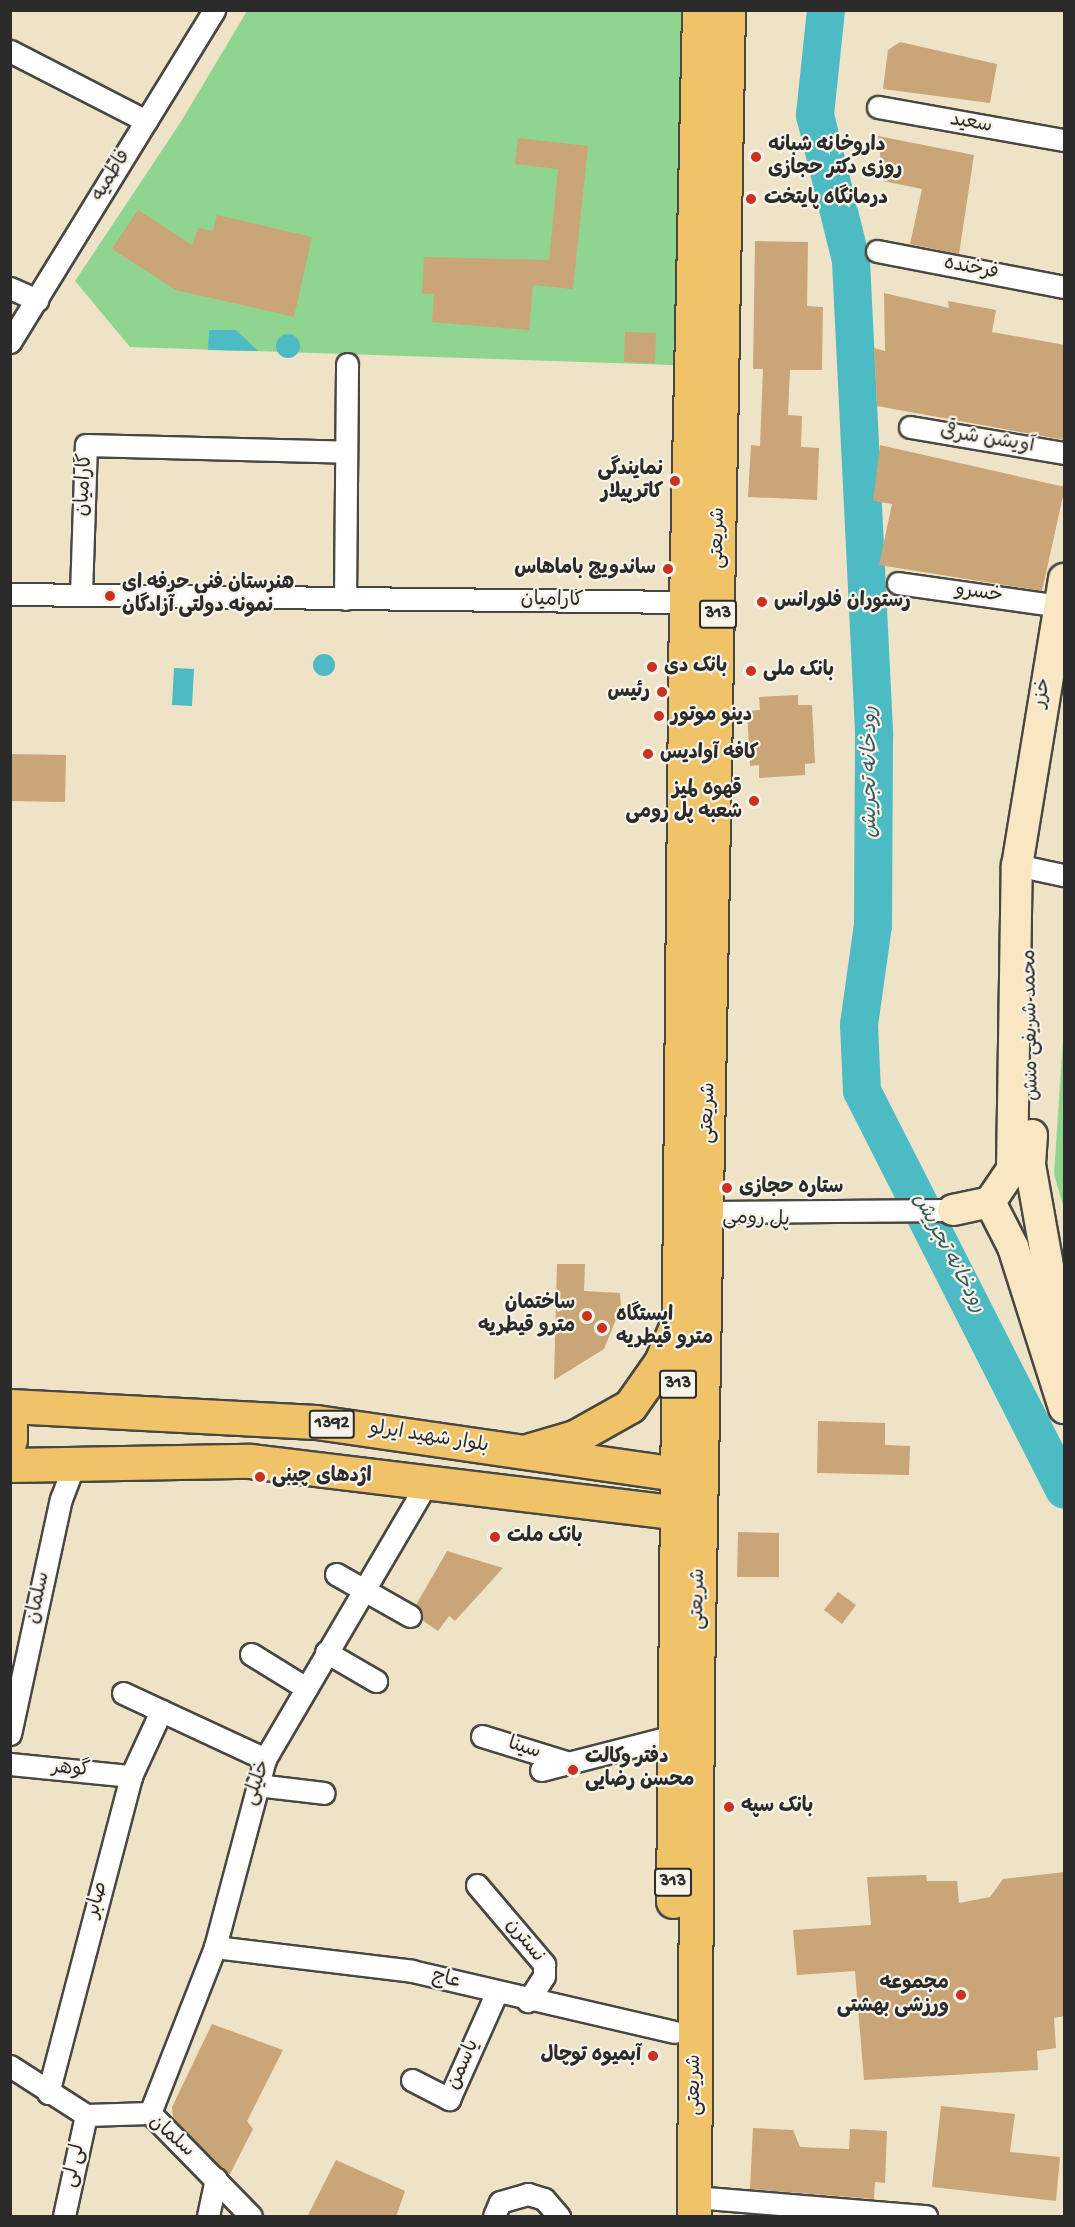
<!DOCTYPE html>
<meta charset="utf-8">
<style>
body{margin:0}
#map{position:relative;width:1075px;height:2227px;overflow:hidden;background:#eee3c7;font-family:"Gochi Hand","Playpen Sans Arabic",sans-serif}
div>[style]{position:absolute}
.green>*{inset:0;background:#8fd58f}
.water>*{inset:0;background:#4cbbc3}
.round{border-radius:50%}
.river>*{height:38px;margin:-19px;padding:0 19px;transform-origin:19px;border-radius:19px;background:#4cbbc3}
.building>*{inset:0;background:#c9a578}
.roads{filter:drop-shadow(2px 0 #484742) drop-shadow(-2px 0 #484742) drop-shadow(0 2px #484742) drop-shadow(0 -2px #484742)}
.street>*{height:21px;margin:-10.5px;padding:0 10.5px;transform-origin:10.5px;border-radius:10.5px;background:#fff}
.secondary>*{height:30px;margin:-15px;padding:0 15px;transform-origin:15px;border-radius:15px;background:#f9e7c3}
.primary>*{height:33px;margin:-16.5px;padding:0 16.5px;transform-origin:16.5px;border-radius:16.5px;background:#f1c369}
.dots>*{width:16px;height:16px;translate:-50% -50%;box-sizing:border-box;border:3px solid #f7f3e8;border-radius:50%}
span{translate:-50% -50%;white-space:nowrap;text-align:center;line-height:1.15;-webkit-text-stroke:4.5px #f7f3e8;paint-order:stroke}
.shield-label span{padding:2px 4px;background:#f7f3e8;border:2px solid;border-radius:4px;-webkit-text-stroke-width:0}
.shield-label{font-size:18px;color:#2b2b2b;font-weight:700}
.street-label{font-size:20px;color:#2b2b2b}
.poi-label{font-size:20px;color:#2b2b2b;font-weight:700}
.left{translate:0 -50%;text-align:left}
.right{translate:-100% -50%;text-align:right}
.water-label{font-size:21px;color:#375d60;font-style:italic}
.frame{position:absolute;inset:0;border:12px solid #2b2b2b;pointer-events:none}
</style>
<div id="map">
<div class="green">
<div style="clip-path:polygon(247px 11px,686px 11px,673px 365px,130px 347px,75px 281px,182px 120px)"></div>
<div style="clip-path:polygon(1064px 1026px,1064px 1209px,1054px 1174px)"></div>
</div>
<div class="water">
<div style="clip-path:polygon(209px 330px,236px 330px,258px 351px,208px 350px)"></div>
<div class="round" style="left:276px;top:334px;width:24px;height:24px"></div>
<div class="round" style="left:313px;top:654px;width:22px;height:22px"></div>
<div style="clip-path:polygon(174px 668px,194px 669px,192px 706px,172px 705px)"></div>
</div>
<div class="river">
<div style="left:826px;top:10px;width:106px;rotate:96deg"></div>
<div style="left:815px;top:115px;width:150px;rotate:76.1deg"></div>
<div style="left:851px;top:261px;width:475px;rotate:87.2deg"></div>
<div style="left:874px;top:735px;width:190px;rotate:90.3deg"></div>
<div style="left:873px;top:925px;width:101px;rotate:98deg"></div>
<div style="left:859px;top:1025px;width:66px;rotate:87.4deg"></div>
<div style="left:862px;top:1091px;width:447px;rotate:63.1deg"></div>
</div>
<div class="building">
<div style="clip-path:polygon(900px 42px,997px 64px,990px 103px,883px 89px,888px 50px)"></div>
<div style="clip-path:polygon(878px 136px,974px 155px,959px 254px,910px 244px,922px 189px,883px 181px)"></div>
<div style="clip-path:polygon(518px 138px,588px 146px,573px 289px,533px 285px,529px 330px,432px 322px,434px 294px,422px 294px,424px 257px,549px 260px,558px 169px,515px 164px)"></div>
<div style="clip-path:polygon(138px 210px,192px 245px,198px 228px,213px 231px,217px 215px,312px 237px,294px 317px,176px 290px,112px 249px)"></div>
<div style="clip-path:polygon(755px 241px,808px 242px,807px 306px,823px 307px,822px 370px,790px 370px,788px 415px,802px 416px,801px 447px,819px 448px,817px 500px,748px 497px,751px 445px,760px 446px,763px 369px,753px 369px)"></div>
<div style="clip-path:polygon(884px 293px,949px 308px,948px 301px,996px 310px,992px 332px,1065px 345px,1065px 440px,877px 406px,874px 348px,885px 351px)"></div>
<div style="clip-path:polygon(625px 332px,656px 333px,655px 363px,624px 362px)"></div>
<div style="clip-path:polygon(880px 445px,1065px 487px,1042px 591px,879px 565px,892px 504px,873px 501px)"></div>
<div style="clip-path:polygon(798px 695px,798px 705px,812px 705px,815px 763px,805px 764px,805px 775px,759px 778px,759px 765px,750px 766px,747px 711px,760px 710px,759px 697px)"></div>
<div style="clip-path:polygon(10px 754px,66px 755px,65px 802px,10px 801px)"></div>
<div style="clip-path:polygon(557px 1264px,585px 1264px,584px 1291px,620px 1293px,621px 1307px,604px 1349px,554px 1380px)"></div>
<div style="clip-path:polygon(818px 1421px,885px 1423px,885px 1445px,910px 1446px,909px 1475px,817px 1473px)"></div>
<div style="clip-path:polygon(738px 1532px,779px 1533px,779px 1577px,737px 1577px)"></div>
<div style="clip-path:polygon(447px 1551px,503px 1568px,455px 1621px,449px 1616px,438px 1631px,422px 1620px,416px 1605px)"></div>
<div style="clip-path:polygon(838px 1592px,856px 1605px,842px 1624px,824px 1610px)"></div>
<div style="clip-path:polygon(1065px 1872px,1065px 2016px,1054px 2018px,1056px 2048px,1037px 2051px,1038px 2070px,864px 2080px,855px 1971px,797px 1975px,793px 1930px,871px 1925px,867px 1877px,926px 1875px,927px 1881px,957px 1881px,959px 1903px,990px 1897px,1003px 1879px)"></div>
<div style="clip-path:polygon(212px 2024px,283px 2050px,247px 2121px,253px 2129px,229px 2176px,173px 2118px,172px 2107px)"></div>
<div style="clip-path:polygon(941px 2106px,1015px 2114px,1010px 2152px,1060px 2157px,1056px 2201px,932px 2187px)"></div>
<div style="clip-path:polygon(753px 2128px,793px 2130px,800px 2147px,849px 2149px,850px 2129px,887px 2131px,885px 2183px,875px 2182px,874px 2199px,750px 2189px)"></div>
<div style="clip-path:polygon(336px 2160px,405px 2191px,396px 2217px,307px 2217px)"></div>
</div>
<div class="roads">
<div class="street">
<div style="left:10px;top:51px;width:153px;rotate:27.2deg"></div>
<div style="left:878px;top:107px;width:189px;rotate:10.1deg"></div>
<div style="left:877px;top:251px;width:190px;rotate:10.9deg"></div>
<div style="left:10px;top:288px;width:30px;rotate:24deg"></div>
<div style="left:10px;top:342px;width:390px;rotate:-58.4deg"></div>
<div style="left:910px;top:427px;width:156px;rotate:9.6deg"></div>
<div style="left:898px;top:583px;width:163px;rotate:8.1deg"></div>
<div style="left:10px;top:594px;width:676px;rotate:0.68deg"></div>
<div style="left:81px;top:594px;width:149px;rotate:-88.1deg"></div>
<div style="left:86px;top:445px;width:260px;rotate:1.5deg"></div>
<div style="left:345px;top:599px;width:235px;rotate:-89.5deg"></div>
<div style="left:1030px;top:868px;width:35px;rotate:12deg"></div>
<div style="left:705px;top:1217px;width:11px;rotate:-27deg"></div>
<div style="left:715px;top:1212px;width:238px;rotate:-0.5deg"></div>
<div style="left:336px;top:1574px;width:85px;rotate:29.6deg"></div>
<div style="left:326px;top:1652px;width:58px;rotate:30.1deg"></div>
<div style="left:251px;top:1654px;width:65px;rotate:31.7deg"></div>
<div style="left:123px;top:1693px;width:157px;rotate:24.9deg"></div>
<div style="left:10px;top:1734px;width:240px;rotate:-77.8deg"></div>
<div style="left:61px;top:1499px;width:39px;rotate:-69deg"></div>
<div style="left:482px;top:1736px;width:88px;rotate:17.2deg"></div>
<div style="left:10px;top:1764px;width:122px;rotate:5.7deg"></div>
<div style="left:541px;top:1770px;width:136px;rotate:-14.4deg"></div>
<div style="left:257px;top:1785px;width:67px;rotate:6.8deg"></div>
<div style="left:477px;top:1885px;width:104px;rotate:49.7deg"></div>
<div style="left:544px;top:1964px;width:12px;rotate:90deg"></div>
<div style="left:544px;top:1976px;width:30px;rotate:123deg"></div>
<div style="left:215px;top:1947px;width:198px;rotate:6.9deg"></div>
<div style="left:412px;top:1971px;width:269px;rotate:13.1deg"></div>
<div style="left:10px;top:2066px;width:90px;rotate:32.8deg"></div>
<div style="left:86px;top:2115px;width:64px;rotate:-1.8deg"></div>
<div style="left:150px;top:2113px;width:144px;rotate:45.6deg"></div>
<div style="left:412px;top:2080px;width:42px;rotate:27.2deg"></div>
<div style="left:449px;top:2099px;width:115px;rotate:-65.9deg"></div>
<div style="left:48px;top:2093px;width:328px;rotate:-75.3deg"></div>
<div style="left:131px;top:1776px;width:72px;rotate:-65.2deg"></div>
<div style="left:150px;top:2113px;width:178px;rotate:-68.6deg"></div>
<div style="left:215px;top:1947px;width:195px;rotate:-75.1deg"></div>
<div style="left:265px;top:1759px;width:324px;rotate:-59.6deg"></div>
<div style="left:694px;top:2197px;width:233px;rotate:4.7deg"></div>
<div style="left:64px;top:2216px;width:103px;rotate:-77.7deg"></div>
<div style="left:208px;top:2216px;width:38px;rotate:-78deg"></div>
<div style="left:494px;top:2216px;width:15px;rotate:-67deg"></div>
<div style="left:500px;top:2202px;width:29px;rotate:-16deg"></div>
<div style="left:528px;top:2194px;width:17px;rotate:17deg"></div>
<div style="left:544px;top:2199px;width:23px;rotate:49deg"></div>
</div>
<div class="secondary">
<div style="left:1032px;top:1135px;width:30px;rotate:94deg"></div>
<div style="left:1030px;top:1165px;width:194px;rotate:79.9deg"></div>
<div style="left:990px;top:1202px;width:51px;rotate:62.9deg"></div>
<div style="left:1013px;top:1247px;width:169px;rotate:72.4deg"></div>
<div style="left:953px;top:1210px;width:38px;rotate:-12deg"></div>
<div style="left:990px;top:1202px;width:40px;rotate:-56deg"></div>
<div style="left:1012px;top:1169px;width:303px;rotate:-89.1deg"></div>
<div style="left:1017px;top:866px;width:291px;rotate:-80.7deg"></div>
</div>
<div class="primary">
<div style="left:10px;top:1406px;width:306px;rotate:3deg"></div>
<div style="left:316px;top:1422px;width:388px;rotate:8.2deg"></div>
<div style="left:10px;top:1421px;width:19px;rotate:90deg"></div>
<div style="left:530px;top:1450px;width:47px;rotate:-16.1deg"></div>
<div style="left:575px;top:1437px;width:63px;rotate:-29.4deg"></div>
<div style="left:630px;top:1406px;width:54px;rotate:-54.8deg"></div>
<div style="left:661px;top:1362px;width:34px;rotate:-67deg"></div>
<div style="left:10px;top:1465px;width:240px;rotate:-1deg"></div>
<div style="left:250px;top:1461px;width:451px;rotate:6.9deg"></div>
<div style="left:673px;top:1901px;width:1299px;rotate:-89.43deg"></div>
<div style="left:686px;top:602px;width:592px;rotate:-88.74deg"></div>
<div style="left:694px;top:2216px;width:533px;rotate:-89.68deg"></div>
<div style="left:697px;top:1683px;width:1673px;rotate:-88.94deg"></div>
</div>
</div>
<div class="dots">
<div style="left:756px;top:157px;background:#c8321e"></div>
<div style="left:751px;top:199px;background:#c8321e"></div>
<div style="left:675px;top:481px;background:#c8321e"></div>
<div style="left:668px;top:569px;background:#c8321e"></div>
<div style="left:110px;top:596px;background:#c8321e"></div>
<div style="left:762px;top:602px;background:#c8321e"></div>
<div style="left:652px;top:667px;background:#c8321e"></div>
<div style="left:751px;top:671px;background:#c8321e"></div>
<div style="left:662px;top:692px;background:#c8321e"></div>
<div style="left:659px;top:716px;background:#c8321e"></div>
<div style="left:648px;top:754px;background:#c8321e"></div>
<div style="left:754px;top:801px;background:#c8321e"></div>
<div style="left:727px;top:1188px;background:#c8321e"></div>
<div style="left:587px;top:1316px;background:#c8321e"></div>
<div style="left:602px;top:1328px;background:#c8321e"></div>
<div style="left:260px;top:1477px;background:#c8321e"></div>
<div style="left:495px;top:1537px;background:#c8321e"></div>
<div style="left:573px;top:1770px;background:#c8321e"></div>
<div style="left:729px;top:1807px;background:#c8321e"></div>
<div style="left:961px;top:1995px;background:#c8321e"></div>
<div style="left:653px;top:2056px;background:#c8321e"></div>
</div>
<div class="shield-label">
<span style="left:718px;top:614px">313</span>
<span style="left:678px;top:1384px">313</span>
<span style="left:332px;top:1424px">1392</span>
<span style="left:673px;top:1882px">313</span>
</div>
<div class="street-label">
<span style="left:971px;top:124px;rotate:10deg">سعید</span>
<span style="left:112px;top:176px;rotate:-58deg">فاطمیه</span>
<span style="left:971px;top:269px;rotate:11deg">فرخنده</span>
<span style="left:987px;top:440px;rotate:9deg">آویشن شرقی</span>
<span style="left:85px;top:485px;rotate:-87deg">کارامیان</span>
<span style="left:719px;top:538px;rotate:-89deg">شریعتی</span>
<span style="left:979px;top:594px;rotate:8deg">خسرو</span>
<span style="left:552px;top:601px;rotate:1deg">کارامیان</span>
<span style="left:1043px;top:693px;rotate:-79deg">خزر</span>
<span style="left:1032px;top:1025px;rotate:-91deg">محمد شریفی منش</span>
<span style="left:709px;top:1113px;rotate:-88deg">شریعتی</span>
<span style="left:756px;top:1220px;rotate:2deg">پل رومی</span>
<span style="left:429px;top:1438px;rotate:9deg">بلوار شهید ایرلو</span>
<span style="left:39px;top:1598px;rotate:-78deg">سلمان</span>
<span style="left:699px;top:1599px;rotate:-89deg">شریعتی</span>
<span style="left:524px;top:1749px;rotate:17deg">سینا</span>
<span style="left:71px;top:1770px;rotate:5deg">گوهر</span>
<span style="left:258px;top:1783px;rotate:-71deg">خلیلی</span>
<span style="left:98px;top:1900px;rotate:-75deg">صابر</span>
<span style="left:524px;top:1941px;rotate:51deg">نسترن</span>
<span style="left:446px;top:1980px;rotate:15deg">عاج</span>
<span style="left:464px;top:2065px;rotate:-66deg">یاسمن</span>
<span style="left:695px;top:2085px;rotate:-90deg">شریعتی</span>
<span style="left:171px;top:2137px;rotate:41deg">سلمان</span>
<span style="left:75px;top:2166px;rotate:-77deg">لی لی</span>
</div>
<div class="poi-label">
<span class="left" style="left:768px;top:158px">داروخانه شبانه<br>روزی دکتر حجازی</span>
<span class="left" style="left:764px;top:199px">درمانگاه پایتخت</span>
<span class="right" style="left:663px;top:482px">نمایندگی<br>کاترپیلار</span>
<span class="right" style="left:656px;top:569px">ساندویچ باماهاس</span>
<span class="left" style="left:122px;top:596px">هنرستان فنی حرفه ای<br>نمونه دولتی آزادگان</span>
<span class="left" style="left:774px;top:602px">رستوران فلورانس</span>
<span class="left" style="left:664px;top:667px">بانک دی</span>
<span class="left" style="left:763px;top:671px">بانک ملی</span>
<span class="right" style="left:650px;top:692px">رئیس</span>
<span class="left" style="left:671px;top:716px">دینو موتور</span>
<span class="left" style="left:660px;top:754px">کافه آوادیس</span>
<span class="right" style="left:742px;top:802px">قهوه لمیز<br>شعبه پل رومی</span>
<span class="left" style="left:739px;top:1188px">ستاره حجازی</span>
<span class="right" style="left:575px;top:1316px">ساختمان<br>مترو قیطریه</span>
<span class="left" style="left:616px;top:1328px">ایستگاه<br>مترو قیطریه</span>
<span class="left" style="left:272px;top:1477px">اژدهای چینی</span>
<span class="left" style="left:507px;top:1537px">بانک ملت</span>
<span class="left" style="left:585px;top:1770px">دفتر وکالت<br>محسن رضایی</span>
<span class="left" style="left:741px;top:1807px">بانک سپه</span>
<span class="right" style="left:949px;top:1996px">مجموعه<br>ورزشی بهشتی</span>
<span class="right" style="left:641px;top:2056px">آبمیوه توچال</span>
</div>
<div class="water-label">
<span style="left:872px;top:772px;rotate:-90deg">رودخانه تجریش</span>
<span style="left:947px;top:1254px;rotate:62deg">رودخانه تجریش</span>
</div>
<div class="frame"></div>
</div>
